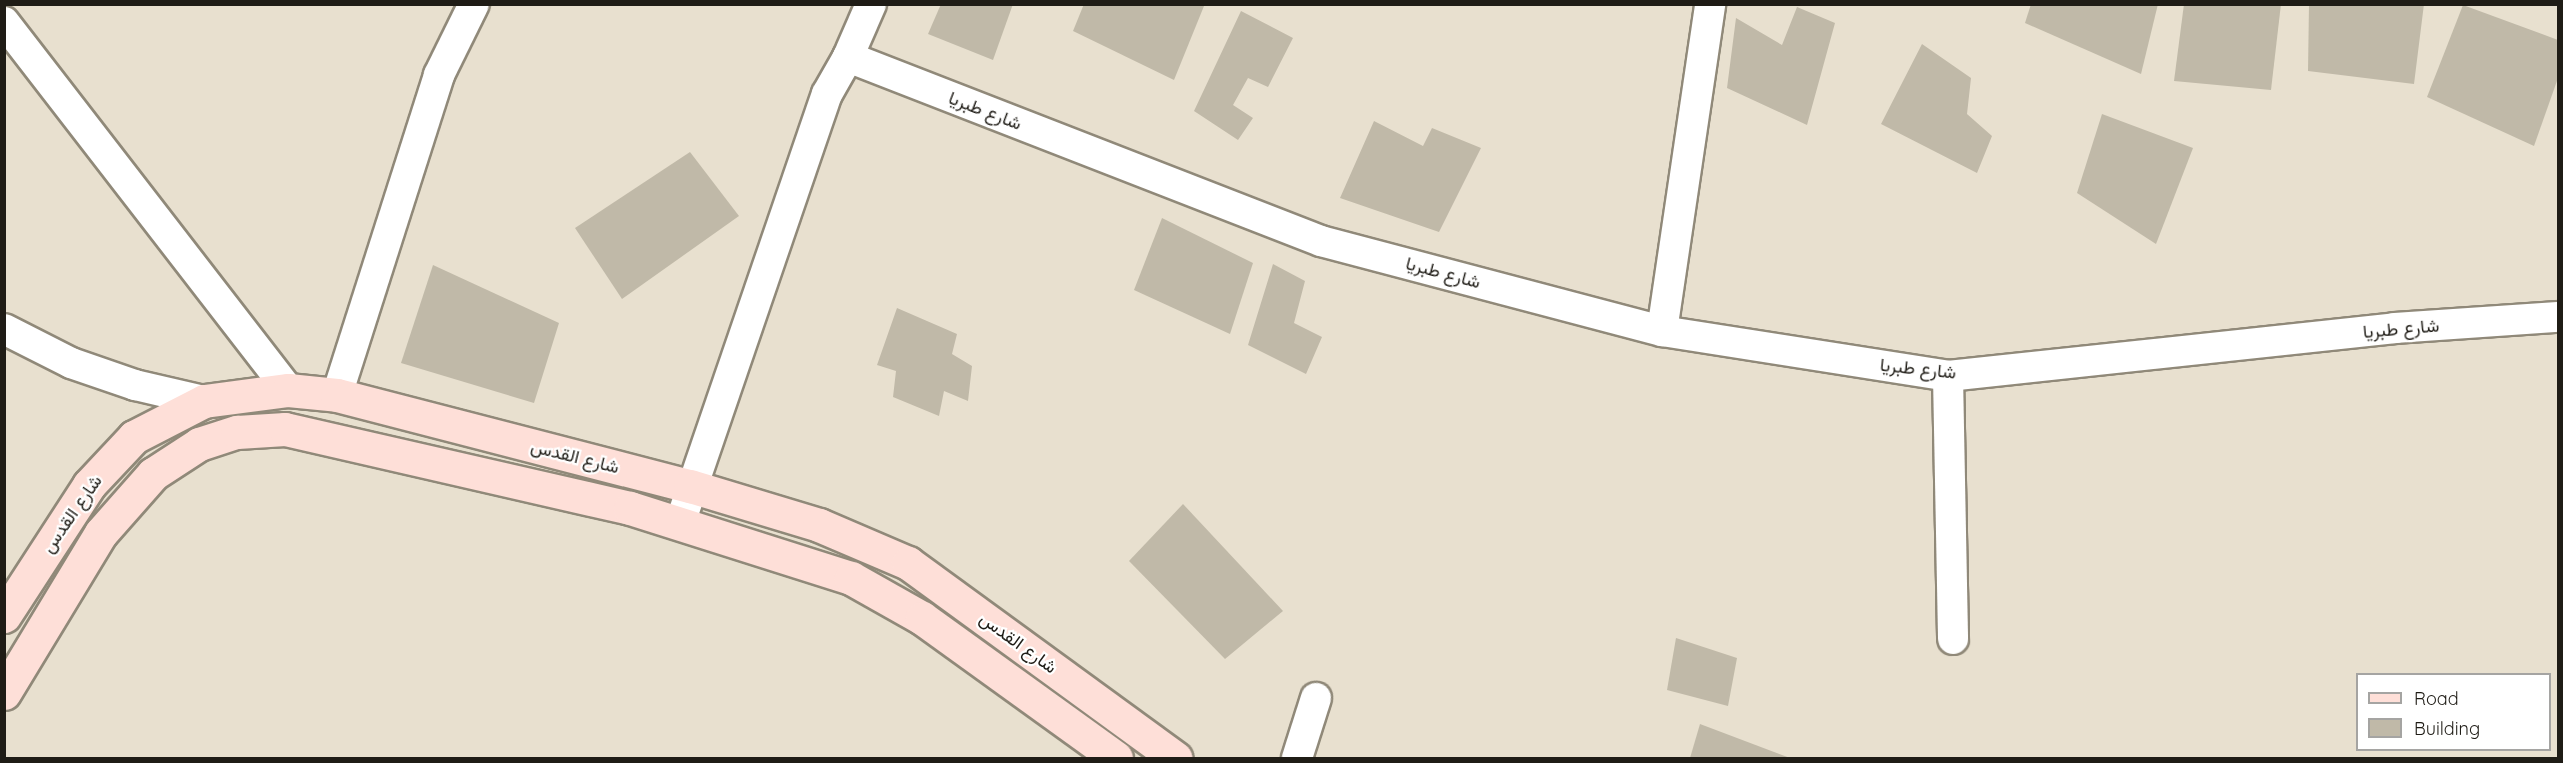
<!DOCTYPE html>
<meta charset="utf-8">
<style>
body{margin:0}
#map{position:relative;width:2563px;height:763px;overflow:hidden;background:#e8e0cf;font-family:Quicksand,Vazirmatn,sans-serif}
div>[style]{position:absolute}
.building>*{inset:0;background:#c0b9a8}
.roads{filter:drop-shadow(2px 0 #908979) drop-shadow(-2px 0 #908979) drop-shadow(0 2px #908979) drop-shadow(0 -2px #908979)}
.street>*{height:30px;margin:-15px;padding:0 15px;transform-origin:15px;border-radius:15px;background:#fff}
.secondary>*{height:33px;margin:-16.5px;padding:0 16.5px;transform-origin:16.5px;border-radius:16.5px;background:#fedfd8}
span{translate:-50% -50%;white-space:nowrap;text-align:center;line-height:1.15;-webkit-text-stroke:4.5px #fff;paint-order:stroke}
.street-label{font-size:18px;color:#1f1c16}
.frame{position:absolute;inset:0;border:6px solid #1f1c16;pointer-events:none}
.legend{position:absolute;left:2356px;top:673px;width:195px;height:78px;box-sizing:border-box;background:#fff;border:2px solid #a5a4a2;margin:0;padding:8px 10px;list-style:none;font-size:18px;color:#1f1c16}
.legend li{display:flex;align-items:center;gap:12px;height:30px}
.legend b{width:30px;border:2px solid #a5a4a2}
</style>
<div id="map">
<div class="building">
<div style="clip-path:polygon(941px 4px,1013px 4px,993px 60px,928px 34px)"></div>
<div style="clip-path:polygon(1084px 4px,1200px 4px,1204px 6px,1174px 80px,1073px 31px)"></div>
<div style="clip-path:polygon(2031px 4px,2158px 4px,2141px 74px,2025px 23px)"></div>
<div style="clip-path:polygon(2184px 4px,2281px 4px,2271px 90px,2174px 81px)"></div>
<div style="clip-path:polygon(2309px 4px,2424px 4px,2414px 84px,2308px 71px)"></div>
<div style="clip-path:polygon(2463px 5px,2558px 40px,2558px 78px,2534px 146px,2427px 97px)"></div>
<div style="clip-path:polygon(1797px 7px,1835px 23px,1807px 125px,1727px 88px,1736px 18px,1782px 45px)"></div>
<div style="clip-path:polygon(1241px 11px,1293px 38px,1268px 87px,1248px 78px,1233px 105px,1253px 118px,1238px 140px,1194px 111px)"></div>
<div style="clip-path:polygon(1922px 44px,1971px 78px,1967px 114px,1992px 136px,1977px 173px,1881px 124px)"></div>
<div style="clip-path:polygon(2102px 114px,2193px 148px,2156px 244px,2077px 193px)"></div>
<div style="clip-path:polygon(1374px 121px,1423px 146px,1432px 128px,1481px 148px,1439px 232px,1340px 198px)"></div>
<div style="clip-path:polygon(690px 152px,739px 216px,622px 299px,575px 228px)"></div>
<div style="clip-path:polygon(1162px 218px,1253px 263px,1230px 334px,1134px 290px)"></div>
<div style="clip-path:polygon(1273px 264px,1305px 281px,1294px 323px,1322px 337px,1306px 374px,1248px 345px)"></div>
<div style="clip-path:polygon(433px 265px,559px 323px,534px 403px,401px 363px)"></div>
<div style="clip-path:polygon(897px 308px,957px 334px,952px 354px,972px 366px,968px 401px,944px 391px,939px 416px,893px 397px,896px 371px,877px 365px)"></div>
<div style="clip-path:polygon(1183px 504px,1283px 611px,1225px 659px,1129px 561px)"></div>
<div style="clip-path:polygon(1676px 638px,1737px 658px,1728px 706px,1667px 690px)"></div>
<div style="clip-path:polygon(1700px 724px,1790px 758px,1690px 758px)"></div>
</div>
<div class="roads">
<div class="street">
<div style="left:4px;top:22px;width:465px;rotate:52.3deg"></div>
<div style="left:848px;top:57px;width:58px;rotate:-66.5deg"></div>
<div style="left:4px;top:329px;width:75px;rotate:26.9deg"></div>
<div style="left:71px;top:363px;width:68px;rotate:19deg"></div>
<div style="left:135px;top:385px;width:71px;rotate:13.1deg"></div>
<div style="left:1662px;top:331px;width:331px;rotate:-81.6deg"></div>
<div style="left:1948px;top:376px;width:263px;rotate:88.9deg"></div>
<div style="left:337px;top:395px;width:336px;rotate:-72.3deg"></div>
<div style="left:439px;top:75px;width:79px;rotate:-63.8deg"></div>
<div style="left:680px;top:523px;width:453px;rotate:-71.1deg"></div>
<div style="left:827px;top:94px;width:43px;rotate:-60.4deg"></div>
<div style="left:848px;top:57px;width:508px;rotate:21.26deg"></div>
<div style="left:1321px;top:241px;width:353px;rotate:14.8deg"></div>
<div style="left:1662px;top:331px;width:290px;rotate:8.9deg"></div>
<div style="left:1948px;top:376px;width:450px;rotate:-6.1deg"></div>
<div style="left:2395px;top:328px;width:163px;rotate:-3.9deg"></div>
<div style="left:1297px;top:758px;width:63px;rotate:-72.4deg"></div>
</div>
<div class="secondary">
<div style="left:4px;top:616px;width:156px;rotate:-57deg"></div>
<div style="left:89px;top:485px;width:66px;rotate:-46.8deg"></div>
<div style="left:134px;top:437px;width:79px;rotate:-27.2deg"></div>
<div style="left:204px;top:401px;width:85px;rotate:-7.5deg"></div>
<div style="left:288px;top:390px;width:49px;rotate:5.8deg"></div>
<div style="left:337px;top:395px;width:365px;rotate:14.5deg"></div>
<div style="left:690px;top:486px;width:135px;rotate:16.8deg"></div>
<div style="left:819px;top:525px;width:97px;rotate:23.1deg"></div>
<div style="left:908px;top:563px;width:331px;rotate:36.1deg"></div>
<div style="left:4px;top:693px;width:187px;rotate:-58.8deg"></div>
<div style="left:101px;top:533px;width:79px;rotate:-48.6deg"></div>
<div style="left:153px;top:474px;width:55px;rotate:-33.1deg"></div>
<div style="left:199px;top:444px;width:40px;rotate:-18deg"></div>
<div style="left:237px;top:432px;width:48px;rotate:-3.6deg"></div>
<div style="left:285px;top:429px;width:354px;rotate:12.9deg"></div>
<div style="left:630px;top:508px;width:232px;rotate:17.6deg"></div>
<div style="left:851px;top:578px;width:81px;rotate:29.4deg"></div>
<div style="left:922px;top:618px;width:239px;rotate:35.8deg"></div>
</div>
</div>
<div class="street-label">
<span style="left:985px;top:111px;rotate:21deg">شارع طبريا</span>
<span style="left:1443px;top:273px;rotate:15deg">شارع طبريا</span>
<span style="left:2401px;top:329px;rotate:-5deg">شارع طبريا</span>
<span style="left:1918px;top:369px;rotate:6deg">شارع طبريا</span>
<span style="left:575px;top:457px;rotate:14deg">شارع القدس</span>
<span style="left:72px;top:514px;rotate:-55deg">شارع القدس</span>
<span style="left:1018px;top:643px;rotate:36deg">شارع القدس</span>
</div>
<div class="frame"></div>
<ul class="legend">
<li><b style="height:8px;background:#fedfd8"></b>Road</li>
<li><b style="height:16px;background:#c0b9a8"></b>Building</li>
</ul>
</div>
